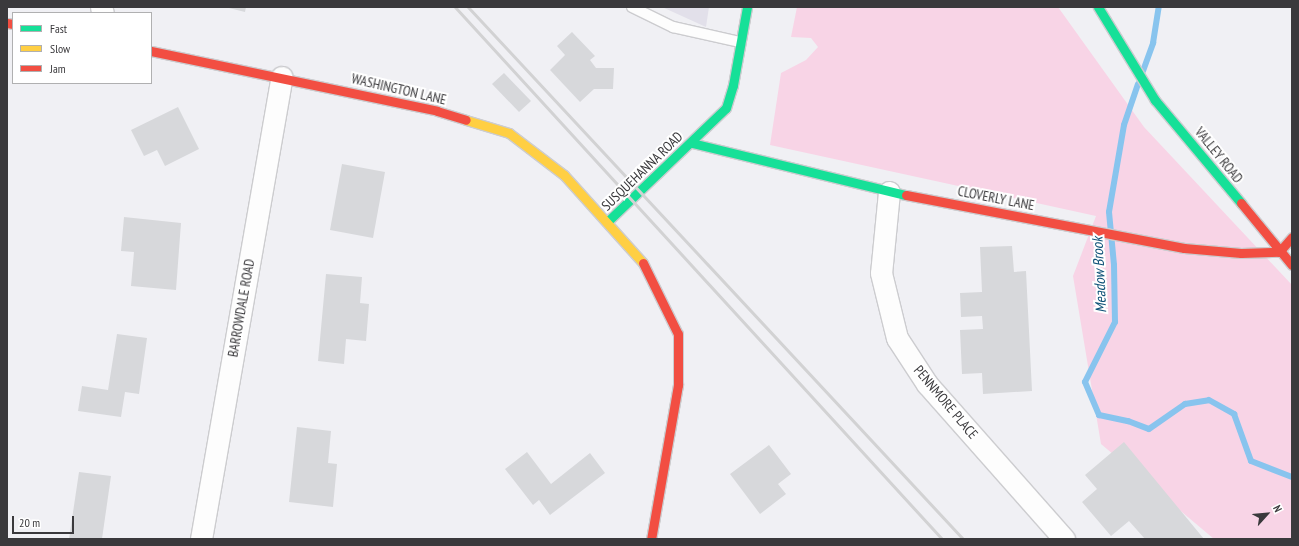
<!DOCTYPE html>
<style>
body{margin:0}
#map{position:relative;width:1299px;height:546px;overflow:hidden;background:#f0f0f4;font-family:"PT Sans Narrow",sans-serif}
div>[style]{position:absolute}
.built>*{inset:0;background:#e2e0ea}
.green>*{inset:0;background:#f8d4e6}
.stream>*{height:6px;margin:-3px;padding:0 3px;transform-origin:3px;border-radius:3px;background:#88c4ee}
.building>*{inset:0;background:#d7d8db}
.roads{filter:drop-shadow(1px 0 #cccccf) drop-shadow(-1px 0 #cccccf) drop-shadow(0 1px #cccccf) drop-shadow(0 -1px #cccccf)}
.lane>*{height:10px;margin:-5px;padding:0 5px;transform-origin:5px;border-radius:5px;background:#fdfdfd}
.street>*{height:21px;margin:-10.5px;padding:0 10.5px;transform-origin:10.5px;border-radius:10.5px;background:#fdfdfd}
.fast>*{height:9px;margin:-4.5px;padding:0 4.5px;transform-origin:4.5px;border-radius:4.5px;background:#16e098}
.slow>*{height:9px;margin:-4.5px;padding:0 4.5px;transform-origin:4.5px;border-radius:4.5px;background:#ffcf43}
.jam>*{height:9px;margin:-4.5px;padding:0 4.5px;transform-origin:4.5px;border-radius:4.5px;background:#f24e42}
.rail>*{height:3px;margin:-1.5px;padding:0 1.5px;transform-origin:1.5px;border-radius:1.5px;background:#d2d2d3}
span{translate:-50% -50%;white-space:nowrap;text-align:center;line-height:1.15;-webkit-text-stroke:4px #fff;paint-order:stroke}
.street-label{font-size:14px;color:#3a393c}
.water-label{font-size:15px;color:#105278;font-style:italic}
.frame{position:absolute;inset:0;border:8px solid #3a393c;pointer-events:none}
.legend{position:absolute;left:12px;top:12px;width:140px;height:72px;box-sizing:border-box;background:#fff;border:1px solid #b0b0b1;margin:0;padding:5px 7px;list-style:none;font-size:12px;color:#3a393c}
.legend li{display:flex;align-items:center;gap:8px;height:20px}
.legend b{width:20px;border:1px solid #b0b0b1}
.north{position:absolute;left:1247px;top:494px;width:40px;height:40px;-webkit-text-stroke:3px #fff;paint-order:stroke;rotate:63deg;font-size:11px;font-weight:700;line-height:16px;text-align:center;color:#3a393c}
.north::after{content:'';display:block;margin:auto;width:14px;height:18px;background:#3a393c;clip-path:polygon(50% 0,100% 100%,50% 72%,0 100%)}
.scale{position:absolute;left:12px;top:516px;width:62px;height:18px;box-sizing:border-box;border:2px solid #3a393c;border-top:0;padding-left:5px;font-size:12px;line-height:14px;white-space:nowrap;color:#3a393c;-webkit-text-stroke:3px #fff;paint-order:stroke}
</style>
<div id="map">
<div class="built">
<div style="clip-path:polygon(662px 7px,709px 7px,706px 27px)"></div>
</div>
<div class="green">
<div style="clip-path:polygon(797px 7px,1058px 7px,1144px 127px,1292px 285px,1292px 539px,1214px 539px,1101px 444px,1073px 276px,1096px 216px,770px 145px,781px 73px,806px 60px,818px 47px,811px 38px,791px 37px)"></div>
</div>
<div class="stream">
<div style="left:1143px;top:71px;width:30px;rotate:-70deg"></div>
<div style="left:1153px;top:43px;width:36px;rotate:-81deg"></div>
<div style="left:1138px;top:84px;width:43px;rotate:108.9deg"></div>
<div style="left:1124px;top:125px;width:88px;rotate:99.8deg"></div>
<div style="left:1109px;top:212px;width:53px;rotate:84.6deg"></div>
<div style="left:1114px;top:265px;width:57px;rotate:89deg"></div>
<div style="left:1115px;top:322px;width:67px;rotate:116.6deg"></div>
<div style="left:1085px;top:382px;width:36px;rotate:67deg"></div>
<div style="left:1099px;top:415px;width:30px;rotate:12deg"></div>
<div style="left:1128px;top:421px;width:22px;rotate:21deg"></div>
<div style="left:1149px;top:429px;width:44px;rotate:-34.8deg"></div>
<div style="left:1185px;top:404px;width:24px;rotate:-9deg"></div>
<div style="left:1209px;top:400px;width:29px;rotate:29deg"></div>
<div style="left:1234px;top:414px;width:50px;rotate:70.1deg"></div>
<div style="left:1251px;top:461px;width:44px;rotate:21.3deg"></div>
</div>
<div class="building">
<div style="clip-path:polygon(225px 7px,246px 7px,245px 12px)"></div>
<div style="clip-path:polygon(572px 32px,595px 56px,590px 60px,596px 68px,614px 68px,613px 89px,594px 89px,580px 102px,550px 70px,565px 55px,557px 46px)"></div>
<div style="clip-path:polygon(504px 73px,531px 101px,519px 112px,492px 84px)"></div>
<div style="clip-path:polygon(178px 107px,199px 149px,165px 166px,157px 150px,144px 156px,131px 130px)"></div>
<div style="clip-path:polygon(342px 164px,385px 172px,373px 238px,330px 230px)"></div>
<div style="clip-path:polygon(124px 217px,181px 223px,176px 290px,131px 286px,134px 252px,121px 251px)"></div>
<div style="clip-path:polygon(1012px 246px,1014px 272px,1026px 271px,1032px 391px,983px 394px,982px 373px,962px 374px,960px 330px,983px 329px,982px 316px,961px 317px,960px 293px,982px 292px,980px 247px)"></div>
<div style="clip-path:polygon(326px 274px,362px 277px,360px 303px,369px 304px,366px 341px,346px 339px,344px 364px,318px 361px)"></div>
<div style="clip-path:polygon(117px 334px,147px 338px,139px 394px,125px 392px,121px 417px,78px 411px,82px 386px,108px 390px)"></div>
<div style="clip-path:polygon(297px 427px,331px 431px,328px 463px,337px 464px,333px 507px,289px 502px)"></div>
<div style="clip-path:polygon(1124px 442px,1204px 539px,1145px 539px,1129px 521px,1111px 536px,1082px 502px,1097px 489px,1085px 475px)"></div>
<div style="clip-path:polygon(769px 445px,791px 474px,778px 484px,786px 494px,760px 514px,730px 474px)"></div>
<div style="clip-path:polygon(527px 452px,551px 484px,590px 453px,605px 473px,550px 515px,539px 500px,533px 505px,505px 469px)"></div>
<div style="clip-path:polygon(79px 472px,111px 476px,102px 539px,69px 539px)"></div>
</div>
<div class="roads">
<div class="lane">
<div style="left:632px;top:7px;width:46px;rotate:26deg"></div>
<div style="left:673px;top:27px;width:69px;rotate:12.6deg"></div>
</div>
<div class="street">
<div style="left:101px;top:7px;width:6px;rotate:72deg"></div>
<div style="left:889px;top:192px;width:81px;rotate:95.6deg"></div>
<div style="left:881px;top:273px;width:67px;rotate:76.2deg"></div>
<div style="left:897px;top:338px;width:55px;rotate:56.9deg"></div>
<div style="left:927px;top:384px;width:207px;rotate:48.5deg"></div>
<div style="left:201px;top:539px;width:469px;rotate:-80.1deg"></div>
</div>
<div class="fast">
<div style="left:1098px;top:7px;width:109px;rotate:58.5deg"></div>
<div style="left:1155px;top:100px;width:134px;rotate:50.1deg"></div>
<div style="left:692px;top:143px;width:220px;rotate:13.7deg"></div>
<div style="left:608px;top:221px;width:163px;rotate:-43.8deg"></div>
<div style="left:726px;top:108px;width:24px;rotate:-73deg"></div>
<div style="left:733px;top:85px;width:79px;rotate:-79.8deg"></div>
</div>
<div class="slow">
<div style="left:466px;top:120px;width:45px;rotate:16.8deg"></div>
<div style="left:509px;top:133px;width:69px;rotate:37.4deg"></div>
<div style="left:564px;top:175px;width:118px;rotate:48.1deg"></div>
</div>
<div class="jam">
<div style="left:7px;top:23px;width:6px;rotate:9deg"></div>
<div style="left:151px;top:51px;width:292px;rotate:11.8deg"></div>
<div style="left:437px;top:111px;width:30px;rotate:17deg"></div>
<div style="left:906px;top:195px;width:283px;rotate:10.8deg"></div>
<div style="left:1184px;top:248px;width:57px;rotate:5deg"></div>
<div style="left:1241px;top:253px;width:38px;rotate:-2deg"></div>
<div style="left:1279px;top:252px;width:20px;rotate:-49deg"></div>
<div style="left:1241px;top:203px;width:80px;rotate:50.6deg"></div>
<div style="left:643px;top:263px;width:79px;rotate:63.8deg"></div>
<div style="left:678px;top:334px;width:51px;rotate:90deg"></div>
<div style="left:678px;top:385px;width:156px;rotate:99.9deg"></div>
</div>
</div>
<div class="rail">
<div style="left:455px;top:7px;width:721px;rotate:47.53deg"></div>
<div style="left:468px;top:7px;width:727px;rotate:47.06deg"></div>
</div>
<div class="street-label">
<span style="left:399px;top:89px;rotate:13deg">WASHINGTON LANE</span>
<span style="left:1219px;top:155px;rotate:51deg">VALLEY ROAD</span>
<span style="left:642px;top:171px;rotate:-44deg">SUSQUEHANNA ROAD</span>
<span style="left:996px;top:198px;rotate:11deg">CLOVERLY LANE</span>
<span style="left:241px;top:308px;rotate:-80deg">BARROWDALE ROAD</span>
<span style="left:946px;top:402px;rotate:50deg">PENNMORE PLACE</span>
</div>
<div class="water-label">
<span style="left:1099px;top:275px;rotate:-93deg">Meadow Brook</span>
</div>
<div class="frame"></div>
<ul class="legend">
<li><b style="height:5px;background:#16e098"></b>Fast</li>
<li><b style="height:5px;background:#ffcf43"></b>Slow</li>
<li><b style="height:5px;background:#f24e42"></b>Jam</li>
</ul>
<div class="north">N</div>
<div class="scale">20 m</div>
</div>
